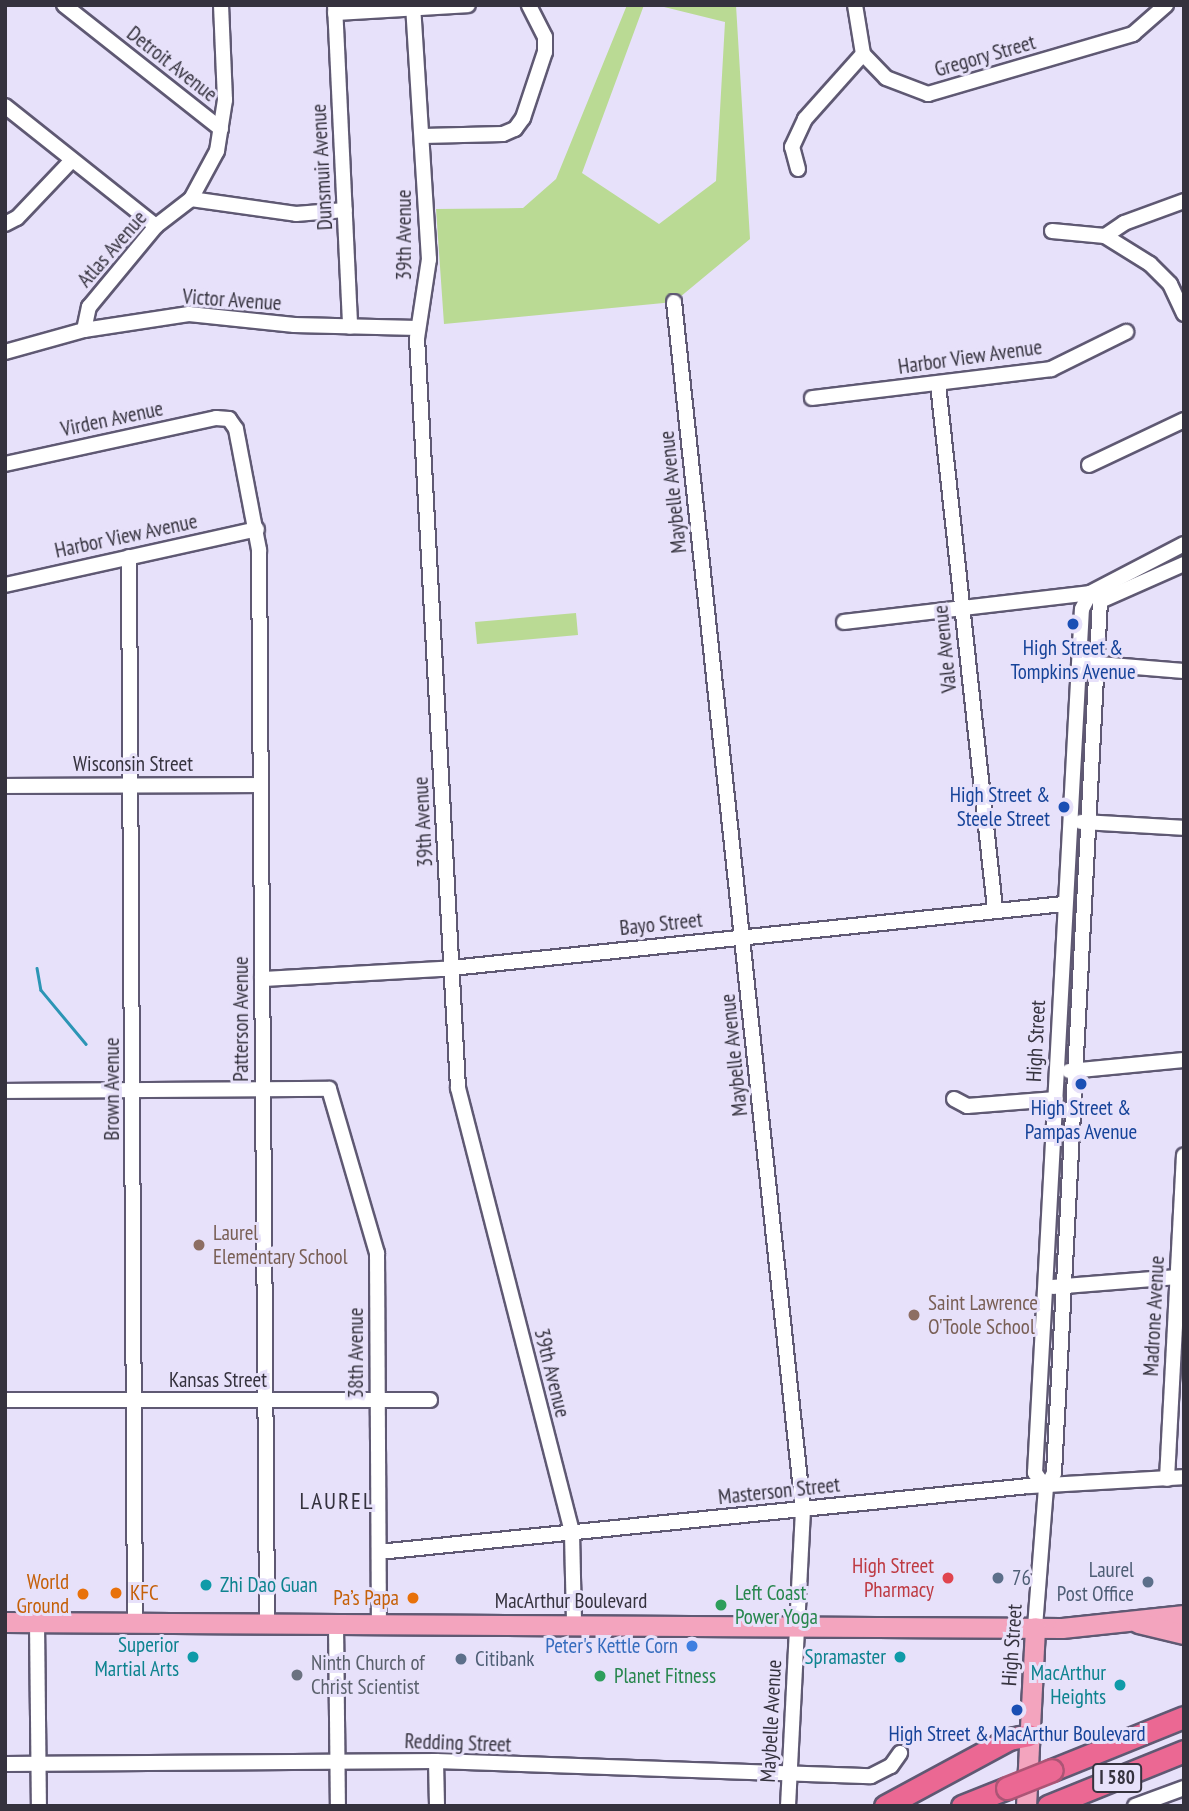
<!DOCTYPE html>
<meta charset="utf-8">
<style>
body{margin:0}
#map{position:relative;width:1189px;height:1811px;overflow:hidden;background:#e7e1fa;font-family:"PT Sans Narrow",sans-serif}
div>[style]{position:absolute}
.green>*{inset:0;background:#bada94}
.stream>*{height:2.5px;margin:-1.25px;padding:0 1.25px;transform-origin:1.25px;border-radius:1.25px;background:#2c95b5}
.roads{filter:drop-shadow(2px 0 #5f5973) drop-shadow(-2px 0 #5f5973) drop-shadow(0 2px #5f5973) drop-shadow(0 -2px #5f5973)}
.minor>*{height:14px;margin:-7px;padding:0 7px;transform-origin:7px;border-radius:7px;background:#fff}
.major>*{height:19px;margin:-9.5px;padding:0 9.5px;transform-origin:9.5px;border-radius:9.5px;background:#f3a4be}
.highway>*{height:21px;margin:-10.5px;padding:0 10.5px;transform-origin:10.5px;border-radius:10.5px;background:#eb6893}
.bridges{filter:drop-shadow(2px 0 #ab5575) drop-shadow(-2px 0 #ab5575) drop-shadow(0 2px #ab5575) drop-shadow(0 -2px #ab5575)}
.highway-bridge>*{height:21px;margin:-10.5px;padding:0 10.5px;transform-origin:10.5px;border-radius:10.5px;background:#eb6893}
.dots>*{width:19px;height:19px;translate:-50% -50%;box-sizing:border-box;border:4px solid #e7e1fa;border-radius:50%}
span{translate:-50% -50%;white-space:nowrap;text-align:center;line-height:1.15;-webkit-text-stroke:6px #e7e1fa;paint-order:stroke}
.shield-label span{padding:2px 5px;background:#e7e1fa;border:2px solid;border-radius:5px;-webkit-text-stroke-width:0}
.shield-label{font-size:19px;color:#35323e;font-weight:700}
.street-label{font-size:21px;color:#35323e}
.transit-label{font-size:21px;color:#164399}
.right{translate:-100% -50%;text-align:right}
.education-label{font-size:21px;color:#785e54}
.left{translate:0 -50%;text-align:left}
.health-label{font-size:21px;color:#be3a42}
.service-label{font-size:21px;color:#4e5e75}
.food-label{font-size:21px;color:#c56008}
.culture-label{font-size:21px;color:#0d838f}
.leisure-label{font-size:21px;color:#27864d}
.shop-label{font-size:21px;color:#366cbe}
.worship-label{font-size:21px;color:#5b616d}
.neighbourhood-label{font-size:23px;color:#35323e;letter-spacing:2px}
.frame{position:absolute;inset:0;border:7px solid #35323e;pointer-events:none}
</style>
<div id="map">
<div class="green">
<div style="clip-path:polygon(627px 5px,644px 5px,582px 173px,659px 224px,716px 181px,725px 22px,656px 5px,736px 5px,750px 239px,674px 302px,444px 324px,436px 209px,523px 208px,556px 179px)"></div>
<div style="clip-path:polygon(576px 613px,578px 635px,477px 644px,475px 622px)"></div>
</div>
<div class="stream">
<div style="left:37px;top:968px;width:22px;rotate:80deg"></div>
<div style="left:41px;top:990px;width:70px;rotate:50.2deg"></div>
</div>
<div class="roads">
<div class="minor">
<div style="left:64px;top:5px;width:200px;rotate:38.3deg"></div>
<div style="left:335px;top:5px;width:322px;rotate:87.3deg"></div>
<div style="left:413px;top:5px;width:255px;rotate:86.4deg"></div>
<div style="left:429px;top:259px;width:80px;rotate:98.6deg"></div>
<div style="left:417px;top:338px;width:751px;rotate:86.87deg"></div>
<div style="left:458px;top:1088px;width:459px;rotate:75.6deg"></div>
<div style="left:572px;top:1533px;width:91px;rotate:88.7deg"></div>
<div style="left:855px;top:5px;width:50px;rotate:80.7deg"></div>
<div style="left:863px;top:54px;width:33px;rotate:46deg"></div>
<div style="left:886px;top:78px;width:45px;rotate:20.9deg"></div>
<div style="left:928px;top:94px;width:214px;rotate:-16.3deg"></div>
<div style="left:1133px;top:34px;width:44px;rotate:-41.3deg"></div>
<div style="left:335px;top:13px;width:133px;rotate:-3.4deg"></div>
<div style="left:5px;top:106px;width:193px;rotate:38.5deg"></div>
<div style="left:423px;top:136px;width:80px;rotate:-1.4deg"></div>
<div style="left:503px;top:134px;width:13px;rotate:-23deg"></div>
<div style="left:515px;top:129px;width:14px;rotate:-54deg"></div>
<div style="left:523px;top:118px;width:70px;rotate:-71.6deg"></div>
<div style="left:545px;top:52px;width:15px;rotate:-90deg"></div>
<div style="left:545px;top:37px;width:36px;rotate:-117deg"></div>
<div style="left:798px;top:169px;width:23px;rotate:-105deg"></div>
<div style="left:792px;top:147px;width:31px;rotate:-65deg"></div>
<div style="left:805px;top:119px;width:87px;rotate:-48.3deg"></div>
<div style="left:191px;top:199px;width:106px;rotate:8.1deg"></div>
<div style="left:296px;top:214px;width:49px;rotate:-4.7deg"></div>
<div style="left:5px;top:224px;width:13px;rotate:-27deg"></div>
<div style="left:17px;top:218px;width:80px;rotate:-46.5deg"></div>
<div style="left:1052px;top:231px;width:53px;rotate:5.4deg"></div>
<div style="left:1105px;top:236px;width:53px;rotate:31.9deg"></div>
<div style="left:1150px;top:264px;width:28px;rotate:45deg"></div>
<div style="left:1170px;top:284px;width:33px;rotate:65deg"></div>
<div style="left:1105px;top:236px;width:23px;rotate:-34deg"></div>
<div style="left:1124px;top:223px;width:64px;rotate:-20.1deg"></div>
<div style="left:674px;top:302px;width:1215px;rotate:83.9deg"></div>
<div style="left:803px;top:1510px;width:296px;rotate:92.9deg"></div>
<div style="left:84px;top:330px;width:24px;rotate:-78deg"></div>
<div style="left:89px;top:307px;width:105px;rotate:-50.4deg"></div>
<div style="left:156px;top:226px;width:44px;rotate:-37.6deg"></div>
<div style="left:191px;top:199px;width:55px;rotate:-61.6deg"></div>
<div style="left:217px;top:151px;width:52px;rotate:-81.1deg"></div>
<div style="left:225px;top:100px;width:95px;rotate:-92.4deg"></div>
<div style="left:5px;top:352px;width:82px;rotate:-15.6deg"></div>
<div style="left:84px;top:330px;width:106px;rotate:-8.7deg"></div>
<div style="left:189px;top:314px;width:106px;rotate:6deg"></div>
<div style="left:294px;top:325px;width:124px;rotate:1.4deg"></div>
<div style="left:938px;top:384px;width:528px;rotate:83.8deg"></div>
<div style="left:812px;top:398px;width:241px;rotate:-6.9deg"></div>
<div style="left:1051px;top:369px;width:84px;rotate:-26.3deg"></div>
<div style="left:5px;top:464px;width:216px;rotate:-12.3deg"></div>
<div style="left:216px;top:418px;width:13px;rotate:4deg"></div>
<div style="left:229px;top:419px;width:12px;rotate:55deg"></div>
<div style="left:236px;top:429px;width:123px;rotate:79.2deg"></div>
<div style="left:259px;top:550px;width:1073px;rotate:89.57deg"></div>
<div style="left:1089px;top:465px;width:105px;rotate:-25.3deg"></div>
<div style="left:129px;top:557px;width:1065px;rotate:89.68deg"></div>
<div style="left:5px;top:585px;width:258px;rotate:-12.5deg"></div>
<div style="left:1100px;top:601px;width:92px;rotate:-23.8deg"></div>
<div style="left:844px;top:622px;width:248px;rotate:-6.7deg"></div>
<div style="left:1090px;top:593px;width:106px;rotate:-27.5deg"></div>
<div style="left:1087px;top:663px;width:97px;rotate:4.7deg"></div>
<div style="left:5px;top:786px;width:256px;rotate:-0.2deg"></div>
<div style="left:1081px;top:822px;width:103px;rotate:3.3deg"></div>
<div style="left:262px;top:979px;width:180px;rotate:-3.2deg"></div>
<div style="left:442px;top:969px;width:625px;rotate:-5.97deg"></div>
<div style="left:1069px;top:1071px;width:116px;rotate:-5.5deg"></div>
<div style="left:5px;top:1091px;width:324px;rotate:-0.4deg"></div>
<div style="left:329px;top:1089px;width:171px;rotate:73.7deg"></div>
<div style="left:377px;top:1253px;width:370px;rotate:89.7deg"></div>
<div style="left:954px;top:1099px;width:15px;rotate:28deg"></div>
<div style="left:967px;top:1106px;width:89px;rotate:-4.5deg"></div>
<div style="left:1053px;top:1287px;width:124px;rotate:-4.6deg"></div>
<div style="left:5px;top:1400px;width:425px"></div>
<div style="left:1167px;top:1479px;width:324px;rotate:-87deg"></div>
<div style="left:1046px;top:1488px;width:19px;rotate:-126deg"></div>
<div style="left:1035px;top:1473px;width:865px;rotate:-86.89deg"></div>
<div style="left:1082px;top:609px;width:18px;rotate:-63deg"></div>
<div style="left:379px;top:1552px;width:653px;rotate:-5.8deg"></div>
<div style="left:1029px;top:1486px;width:155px;rotate:-3.3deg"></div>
<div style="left:37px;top:1622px;width:184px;rotate:89.4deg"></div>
<div style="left:336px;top:1623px;width:183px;rotate:89.4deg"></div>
<div style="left:1035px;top:1627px;width:139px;rotate:-85.5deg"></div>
<div style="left:1046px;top:1488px;width:17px;rotate:-62deg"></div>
<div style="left:1054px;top:1473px;width:873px;rotate:-86.98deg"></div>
<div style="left:436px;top:1761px;width:45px;rotate:88.7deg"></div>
<div style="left:5px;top:1764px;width:431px;rotate:-0.4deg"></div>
<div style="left:436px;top:1761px;width:435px;rotate:2deg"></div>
<div style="left:871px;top:1776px;width:22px;rotate:-27deg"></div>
<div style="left:891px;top:1766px;width:16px;rotate:-55deg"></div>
<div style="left:1135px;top:1806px;width:52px;rotate:-20.2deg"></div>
</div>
<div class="major">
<div style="left:5px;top:1622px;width:1057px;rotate:0.33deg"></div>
<div style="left:1062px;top:1628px;width:123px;rotate:-6.1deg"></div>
<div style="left:1138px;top:1623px;width:47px;rotate:13.4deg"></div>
<div style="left:1026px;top:1806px;width:179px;rotate:-87.1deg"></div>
</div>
<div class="highway">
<div style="left:1052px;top:1770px;width:142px;rotate:-21.9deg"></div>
<div style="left:885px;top:1806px;width:141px;rotate:-28.4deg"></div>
<div style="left:1009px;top:1739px;width:20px;rotate:-11deg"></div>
<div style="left:962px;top:1806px;width:48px;rotate:-21.8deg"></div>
<div style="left:1048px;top:1806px;width:147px;rotate:-22deg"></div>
</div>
</div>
<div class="bridges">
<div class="highway-bridge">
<div style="left:1007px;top:1788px;width:48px;rotate:-21.8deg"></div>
</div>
</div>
<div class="dots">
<div style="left:1073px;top:624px;background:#1a4fb4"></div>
<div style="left:1064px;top:807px;background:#1a4fb4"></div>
<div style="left:1081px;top:1084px;background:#1a4fb4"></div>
<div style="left:199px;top:1245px;background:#8d6e63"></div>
<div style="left:914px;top:1315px;background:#8d6e63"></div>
<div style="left:948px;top:1578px;background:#e0444e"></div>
<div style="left:998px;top:1578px;background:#5c6f8a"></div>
<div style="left:1148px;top:1582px;background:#5c6f8a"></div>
<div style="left:206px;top:1585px;background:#0f9aa8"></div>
<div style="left:116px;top:1593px;background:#e8710a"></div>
<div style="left:83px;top:1594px;background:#e8710a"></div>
<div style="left:413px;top:1598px;background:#e8710a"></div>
<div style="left:721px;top:1605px;background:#2e9e5b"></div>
<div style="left:692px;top:1646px;background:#3f7fe0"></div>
<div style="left:193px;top:1657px;background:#0f9aa8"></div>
<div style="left:900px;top:1657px;background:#0f9aa8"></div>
<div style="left:461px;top:1659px;background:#5c6f8a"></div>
<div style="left:297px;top:1675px;background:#6b7280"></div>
<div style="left:600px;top:1676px;background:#2e9e5b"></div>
<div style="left:1120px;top:1685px;background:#0f9aa8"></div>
<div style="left:1017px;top:1710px;background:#1a4fb4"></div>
</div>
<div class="shield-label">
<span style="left:1117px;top:1778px">I 580</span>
</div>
<div class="street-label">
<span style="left:985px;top:56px;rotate:-16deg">Gregory Street</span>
<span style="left:172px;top:64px;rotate:38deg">Detroit Avenue</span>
<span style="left:322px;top:167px;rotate:-93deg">Dunsmuir Avenue</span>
<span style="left:404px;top:235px;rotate:-90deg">39th Avenue</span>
<span style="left:112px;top:249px;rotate:-49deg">Atlas Avenue</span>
<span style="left:232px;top:300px;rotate:4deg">Victor Avenue</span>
<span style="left:970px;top:357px;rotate:-8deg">Harbor View Avenue</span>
<span style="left:112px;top:419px;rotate:-12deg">Virden Avenue</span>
<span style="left:673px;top:492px;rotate:-96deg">Maybelle Avenue</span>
<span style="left:126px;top:536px;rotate:-12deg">Harbor View Avenue</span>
<span style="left:945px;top:649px;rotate:-96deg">Vale Avenue</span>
<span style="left:133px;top:764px">Wisconsin Street</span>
<span style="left:423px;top:822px;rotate:-93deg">39th Avenue</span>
<span style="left:661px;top:924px;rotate:-6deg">Bayo Street</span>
<span style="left:241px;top:1019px;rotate:-90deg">Patterson Avenue</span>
<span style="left:1036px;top:1041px;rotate:-87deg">High Street</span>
<span style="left:734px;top:1055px;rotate:-96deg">Maybelle Avenue</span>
<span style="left:112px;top:1089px;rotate:-90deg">Brown Avenue</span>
<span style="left:1154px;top:1316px;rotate:-87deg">Madrone Avenue</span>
<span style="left:356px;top:1353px;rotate:-90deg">38th Avenue</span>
<span style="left:552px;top:1373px;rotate:76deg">39th Avenue</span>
<span style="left:218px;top:1380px">Kansas Street</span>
<span style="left:779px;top:1491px;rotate:-6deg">Masterson Street</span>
<span style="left:571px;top:1601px">MacArthur Boulevard</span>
<span style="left:1012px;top:1645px;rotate:-86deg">High Street</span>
<span style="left:771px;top:1721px;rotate:-87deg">Maybelle Avenue</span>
<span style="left:458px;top:1743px;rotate:2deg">Redding Street</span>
</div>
<div class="transit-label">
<span style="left:1073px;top:660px">High Street &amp;<br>Tompkins Avenue</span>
<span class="right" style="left:1050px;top:807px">High Street &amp;<br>Steele Street</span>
<span style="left:1081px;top:1120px">High Street &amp;<br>Pampas Avenue</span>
<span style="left:1017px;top:1734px">High Street &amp; MacArthur Boulevard</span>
</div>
<div class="education-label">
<span class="left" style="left:213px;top:1245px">Laurel<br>Elementary School</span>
<span class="left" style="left:928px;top:1315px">Saint Lawrence<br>O'Toole School</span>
</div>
<div class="health-label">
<span class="right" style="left:934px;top:1578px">High Street<br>Pharmacy</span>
</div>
<div class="service-label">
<span class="right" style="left:1134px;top:1582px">Laurel<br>Post Office</span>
<span class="left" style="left:1012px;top:1578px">76</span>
<span class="left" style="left:475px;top:1659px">Citibank</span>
</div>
<div class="food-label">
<span class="right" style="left:69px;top:1594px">World<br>Ground</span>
<span class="left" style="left:130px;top:1593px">KFC</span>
<span class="right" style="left:399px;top:1598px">Pa’s Papa</span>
</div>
<div class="culture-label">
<span class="left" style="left:220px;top:1585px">Zhi Dao Guan</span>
<span class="right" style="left:179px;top:1657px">Superior<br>Martial Arts</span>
<span class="right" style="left:886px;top:1657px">Spramaster</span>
<span class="right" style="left:1106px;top:1685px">MacArthur<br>Heights</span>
</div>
<div class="leisure-label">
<span class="left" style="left:735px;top:1605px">Left Coast<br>Power Yoga</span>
<span class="left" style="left:614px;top:1676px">Planet Fitness</span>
</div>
<div class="shop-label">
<span class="right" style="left:678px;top:1646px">Peter's Kettle Corn</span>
</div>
<div class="worship-label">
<span class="left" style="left:311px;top:1675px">Ninth Church of<br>Christ Scientist</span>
</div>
<div class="neighbourhood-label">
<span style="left:337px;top:1501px">LAUREL</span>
</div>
<div class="frame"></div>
</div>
